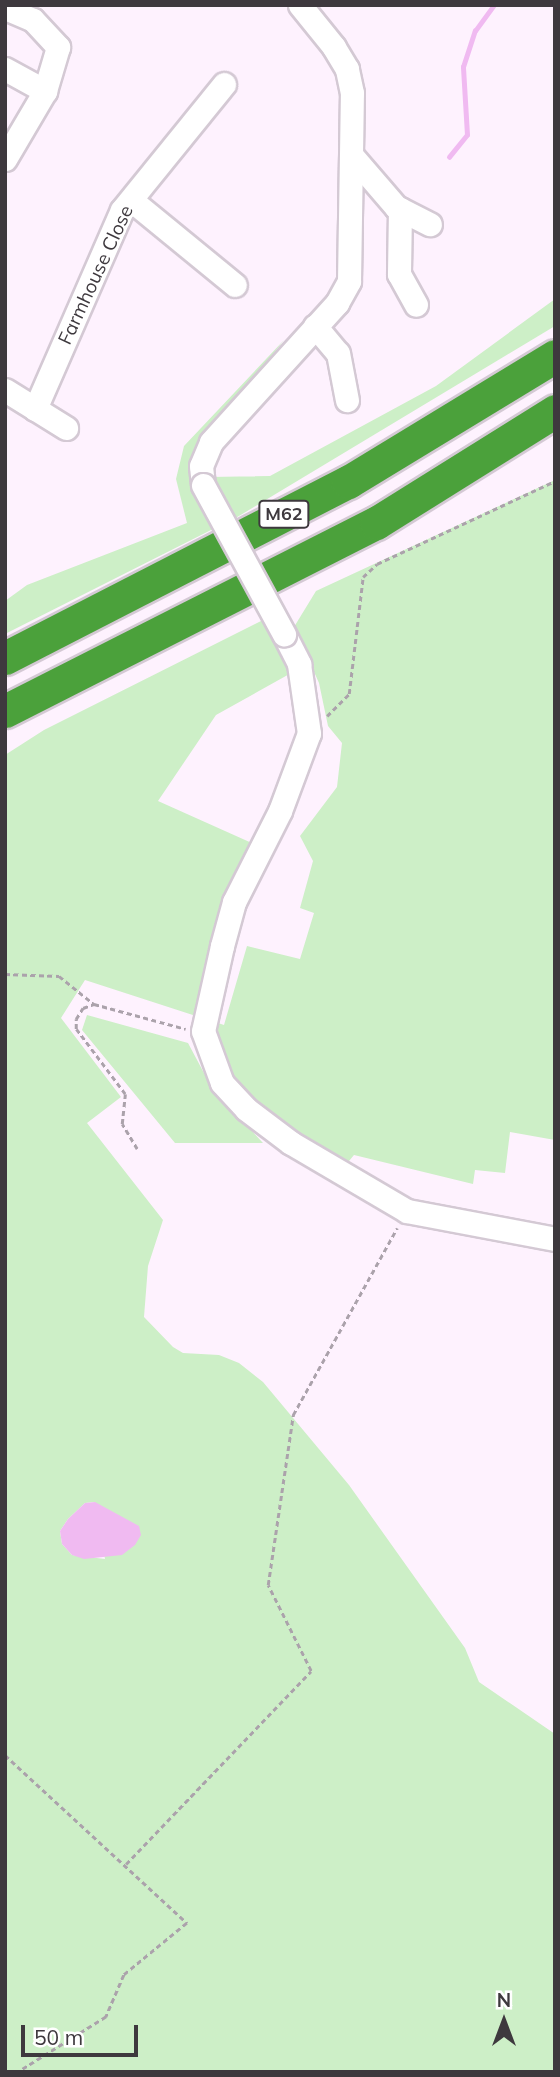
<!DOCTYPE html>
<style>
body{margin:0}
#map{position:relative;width:560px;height:2077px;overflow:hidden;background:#fef2fe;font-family:Mulish,sans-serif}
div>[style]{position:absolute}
.green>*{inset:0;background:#cdefc7}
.water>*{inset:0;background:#f0baf1}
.stream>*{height:4.5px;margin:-2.25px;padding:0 2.25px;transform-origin:2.25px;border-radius:2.25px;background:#f0baf1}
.path>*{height:2.5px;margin-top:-1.25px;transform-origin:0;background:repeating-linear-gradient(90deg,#aba2ab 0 5px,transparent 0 8.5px)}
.roads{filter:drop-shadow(2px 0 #d4c9d4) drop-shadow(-2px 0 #d4c9d4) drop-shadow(0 2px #d4c9d4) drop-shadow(0 -2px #d4c9d4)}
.minor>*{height:23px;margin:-11.5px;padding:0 11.5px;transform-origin:11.5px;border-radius:11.5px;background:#fff}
.highway>*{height:33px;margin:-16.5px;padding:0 16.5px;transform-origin:16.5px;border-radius:16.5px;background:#4ba13b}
.bridges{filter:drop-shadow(2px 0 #d4c9d4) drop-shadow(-2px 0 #d4c9d4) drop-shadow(0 2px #d4c9d4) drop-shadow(0 -2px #d4c9d4)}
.minor-bridge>*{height:23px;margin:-11.5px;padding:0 11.5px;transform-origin:11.5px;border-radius:11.5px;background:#fff}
span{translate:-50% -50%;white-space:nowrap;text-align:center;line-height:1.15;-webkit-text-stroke:5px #fff;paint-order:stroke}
.shield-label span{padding:2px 5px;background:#fff;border:2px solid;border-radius:5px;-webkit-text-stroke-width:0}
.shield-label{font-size:18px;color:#3e393e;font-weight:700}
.street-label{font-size:19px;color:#3e393e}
.frame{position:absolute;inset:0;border:7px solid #3e393e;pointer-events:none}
.north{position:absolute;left:469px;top:1986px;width:70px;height:70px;-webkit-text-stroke:5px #fff;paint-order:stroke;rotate:0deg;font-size:19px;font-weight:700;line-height:28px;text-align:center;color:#3e393e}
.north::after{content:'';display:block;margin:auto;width:24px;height:32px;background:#3e393e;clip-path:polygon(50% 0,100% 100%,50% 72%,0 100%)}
.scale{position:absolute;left:21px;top:2025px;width:117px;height:32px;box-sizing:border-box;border:4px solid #3e393e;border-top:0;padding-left:9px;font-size:21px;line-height:24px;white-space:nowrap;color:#3e393e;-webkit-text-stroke:5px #fff;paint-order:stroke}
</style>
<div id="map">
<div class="green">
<div style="clip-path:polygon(555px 299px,555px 326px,229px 522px,209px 477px,270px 476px,436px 386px)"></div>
<div style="clip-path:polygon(284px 340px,200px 448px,217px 527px,5px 634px,5px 601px,27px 585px,187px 523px,176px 479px,184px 446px)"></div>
<div style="clip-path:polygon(555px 480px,555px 1140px,510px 1132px,505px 1173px,475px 1170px,473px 1184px,354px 1155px,344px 1167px,234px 1085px,217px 1047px,212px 1021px,224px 1025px,247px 946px,300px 959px,314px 913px,300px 908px,313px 861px,300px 836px,337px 787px,342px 743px,328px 726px,319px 683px,294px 627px,316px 591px)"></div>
<div style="clip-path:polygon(evenodd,263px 620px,293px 672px,216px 715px,158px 801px,254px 844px,199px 1017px,85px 980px,61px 1018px,121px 1097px,87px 1123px,163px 1220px,148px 1266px,144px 1317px,173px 1347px,183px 1353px,219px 1355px,239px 1363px,263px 1382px,349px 1485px,465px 1648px,479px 1682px,555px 1734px,555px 2072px,5px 2072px,5px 755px,44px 730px,263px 620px,95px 1502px,105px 1559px,72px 1555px,62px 1544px,60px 1531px,68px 1519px,85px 1503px,95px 1502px)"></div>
<div style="clip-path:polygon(87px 1015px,188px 1043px,212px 1088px,263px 1143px,175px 1143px,82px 1030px)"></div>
</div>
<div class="water">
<div style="clip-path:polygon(95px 1502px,139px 1526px,141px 1535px,135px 1545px,122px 1555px,84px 1559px,72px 1555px,62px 1544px,60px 1531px,68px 1519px,85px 1503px)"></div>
</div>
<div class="stream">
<div style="left:449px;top:157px;width:28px;rotate:-51deg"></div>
<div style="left:467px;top:135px;width:68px;rotate:-93.4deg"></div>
<div style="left:463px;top:67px;width:38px;rotate:-72deg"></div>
<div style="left:475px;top:31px;width:32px;rotate:-54deg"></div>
</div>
<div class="path">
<div style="left:327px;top:716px;width:31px;rotate:-45deg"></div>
<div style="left:349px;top:694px;width:118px;rotate:-83.2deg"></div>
<div style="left:363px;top:577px;width:19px;rotate:-43deg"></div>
<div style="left:377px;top:564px;width:196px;rotate:-25deg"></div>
<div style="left:5px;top:974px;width:54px;rotate:2.1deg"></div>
<div style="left:59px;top:976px;width:45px;rotate:38.7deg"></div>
<div style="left:137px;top:1149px;width:29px;rotate:-121deg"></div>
<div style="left:122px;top:1124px;width:30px;rotate:-84deg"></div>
<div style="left:125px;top:1094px;width:81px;rotate:-127deg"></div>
<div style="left:76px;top:1029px;width:10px;rotate:-90deg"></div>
<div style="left:76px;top:1019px;width:13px;rotate:-58deg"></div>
<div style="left:83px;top:1008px;width:12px;rotate:-20deg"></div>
<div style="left:94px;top:1004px;width:95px;rotate:15.2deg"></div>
<div style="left:5px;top:1755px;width:248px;rotate:42.7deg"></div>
<div style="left:187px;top:1923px;width:82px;rotate:140.5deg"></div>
<div style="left:124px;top:1975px;width:46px;rotate:113.2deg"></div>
<div style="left:106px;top:2017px;width:104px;rotate:148deg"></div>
<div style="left:126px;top:1864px;width:267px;rotate:-46.2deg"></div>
<div style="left:311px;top:1671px;width:96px;rotate:-116.6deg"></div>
<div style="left:268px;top:1585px;width:172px;rotate:-81.6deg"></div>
<div style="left:293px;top:1415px;width:214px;rotate:-60.9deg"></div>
</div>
<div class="roads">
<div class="minor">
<div style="left:5px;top:8px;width:30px;rotate:23deg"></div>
<div style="left:33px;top:20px;width:37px;rotate:47deg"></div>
<div style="left:58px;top:47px;width:46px;rotate:106.5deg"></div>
<div style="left:45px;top:91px;width:79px;rotate:120.5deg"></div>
<div style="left:5px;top:69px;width:46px;rotate:28.8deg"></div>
<div style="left:353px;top:157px;width:66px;rotate:49.3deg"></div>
<div style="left:396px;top:207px;width:38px;rotate:27deg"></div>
<div style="left:131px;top:200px;width:134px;rotate:39.3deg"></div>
<div style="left:400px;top:209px;width:65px;rotate:90.9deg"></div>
<div style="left:399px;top:274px;width:35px;rotate:61deg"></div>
<div style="left:315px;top:326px;width:35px;rotate:50deg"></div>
<div style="left:338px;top:353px;width:48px;rotate:79.2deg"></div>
<div style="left:5px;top:390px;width:72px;rotate:31.9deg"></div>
<div style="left:35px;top:409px;width:217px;rotate:-66.4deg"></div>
<div style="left:122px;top:210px;width:162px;rotate:-51deg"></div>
<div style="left:203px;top:485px;width:19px;rotate:-96deg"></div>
<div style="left:201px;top:466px;width:26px;rotate:-67deg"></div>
<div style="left:211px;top:442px;width:188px;rotate:-47.8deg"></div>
<div style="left:337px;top:303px;width:25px;rotate:-61deg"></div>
<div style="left:349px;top:281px;width:188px;rotate:-89.1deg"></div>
<div style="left:352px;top:93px;width:25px;rotate:-102deg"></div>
<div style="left:347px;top:69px;width:26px;rotate:-121deg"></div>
<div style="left:334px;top:47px;width:54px;rotate:-129deg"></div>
<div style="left:284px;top:634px;width:34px;rotate:63deg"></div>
<div style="left:299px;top:664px;width:70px;rotate:81.8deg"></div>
<div style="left:309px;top:733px;width:83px;rotate:110.4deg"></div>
<div style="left:280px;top:811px;width:102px;rotate:116.8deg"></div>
<div style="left:234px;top:902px;width:46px;rotate:105.3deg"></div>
<div style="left:222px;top:946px;width:87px;rotate:102.6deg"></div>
<div style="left:203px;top:1031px;width:55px;rotate:69.9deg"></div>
<div style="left:222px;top:1083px;width:35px;rotate:47deg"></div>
<div style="left:246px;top:1109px;width:56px;rotate:37.1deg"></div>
<div style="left:291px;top:1143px;width:134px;rotate:30.4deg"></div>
<div style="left:407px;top:1211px;width:151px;rotate:10.7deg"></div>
</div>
<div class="highway">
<div style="left:5px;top:658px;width:386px;rotate:-27.2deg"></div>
<div style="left:348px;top:482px;width:242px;rotate:-31.3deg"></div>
<div style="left:5px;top:711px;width:416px;rotate:-26.9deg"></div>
<div style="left:376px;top:523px;width:211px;rotate:-32deg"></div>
</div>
</div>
<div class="bridges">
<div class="minor-bridge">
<div style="left:203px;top:485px;width:170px;rotate:61.5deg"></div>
</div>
</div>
<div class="shield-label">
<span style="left:284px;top:514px">M62</span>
</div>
<div class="street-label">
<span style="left:96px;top:275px;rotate:-65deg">Farmhouse Close</span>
</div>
<div class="frame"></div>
<div class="north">N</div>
<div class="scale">50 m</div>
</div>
